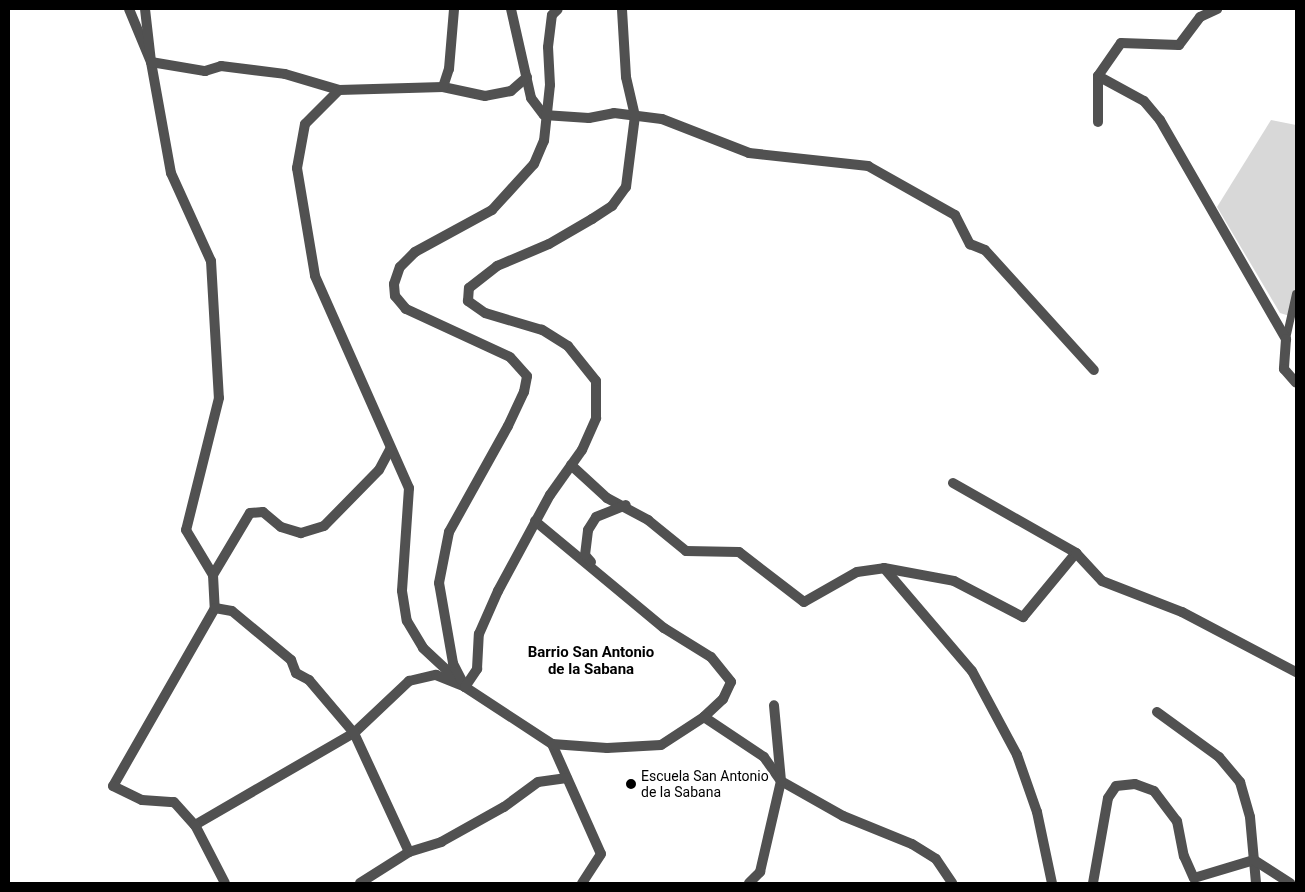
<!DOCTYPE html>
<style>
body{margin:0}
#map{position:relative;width:1305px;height:892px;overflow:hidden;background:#fff;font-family:Roboto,sans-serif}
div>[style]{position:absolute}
.green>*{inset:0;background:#d8d8d8}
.service>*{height:8px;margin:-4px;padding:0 4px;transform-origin:4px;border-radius:4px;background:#515151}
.minor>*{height:10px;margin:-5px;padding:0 5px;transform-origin:5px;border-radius:5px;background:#515151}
.dots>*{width:14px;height:14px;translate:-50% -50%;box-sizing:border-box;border:2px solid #fff;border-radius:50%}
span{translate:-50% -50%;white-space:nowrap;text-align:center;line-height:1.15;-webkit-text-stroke:5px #fff;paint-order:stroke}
.poi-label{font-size:14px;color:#000}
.left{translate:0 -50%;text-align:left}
.neighbourhood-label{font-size:15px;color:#000;font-weight:700}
.frame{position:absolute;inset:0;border:10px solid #000;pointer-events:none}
</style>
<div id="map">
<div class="green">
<div style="clip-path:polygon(1271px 120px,1296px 125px,1296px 318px,1280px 313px,1217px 207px)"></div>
</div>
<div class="service">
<div style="left:1286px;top:339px;width:46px;rotate:-77.5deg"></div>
</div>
<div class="minor">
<div style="left:129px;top:9px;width:57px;rotate:67.5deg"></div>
<div style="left:151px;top:62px;width:113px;rotate:79.8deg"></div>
<div style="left:171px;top:173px;width:97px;rotate:65.6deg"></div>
<div style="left:211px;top:261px;width:137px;rotate:86.7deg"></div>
<div style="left:219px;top:398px;width:136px;rotate:104deg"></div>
<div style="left:186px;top:530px;width:52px;rotate:59deg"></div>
<div style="left:213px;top:575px;width:33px;rotate:87deg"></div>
<div style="left:215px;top:608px;width:205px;rotate:119.8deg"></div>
<div style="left:113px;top:786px;width:32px;rotate:26deg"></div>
<div style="left:142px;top:800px;width:32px;rotate:4deg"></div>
<div style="left:174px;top:802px;width:31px;rotate:48deg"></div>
<div style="left:195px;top:825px;width:184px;rotate:-30.1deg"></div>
<div style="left:354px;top:733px;width:76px;rotate:-43.4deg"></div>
<div style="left:409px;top:681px;width:28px;rotate:-13deg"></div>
<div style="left:436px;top:675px;width:31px;rotate:22deg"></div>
<div style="left:145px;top:9px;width:53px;rotate:83.5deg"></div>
<div style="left:151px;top:62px;width:55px;rotate:9.5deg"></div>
<div style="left:205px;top:71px;width:17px;rotate:-17deg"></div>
<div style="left:221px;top:66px;width:64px;rotate:7.1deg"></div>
<div style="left:285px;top:74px;width:56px;rotate:16.5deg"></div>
<div style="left:511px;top:9px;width:91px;rotate:77.3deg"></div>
<div style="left:531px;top:98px;width:21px;rotate:53deg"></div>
<div style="left:1098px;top:76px;width:52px;rotate:28.5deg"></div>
<div style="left:1144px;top:101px;width:25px;rotate:50deg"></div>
<div style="left:1160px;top:120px;width:253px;rotate:60.1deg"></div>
<div style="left:1286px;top:339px;width:30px;rotate:94deg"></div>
<div style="left:1284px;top:369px;width:18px;rotate:49deg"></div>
<div style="left:527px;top:77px;width:21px;rotate:139deg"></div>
<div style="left:511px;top:91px;width:26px;rotate:169deg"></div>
<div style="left:485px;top:96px;width:43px;rotate:-167.9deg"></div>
<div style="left:443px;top:87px;width:104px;rotate:178.3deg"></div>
<div style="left:339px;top:90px;width:48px;rotate:135deg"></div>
<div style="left:305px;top:124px;width:45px;rotate:100.3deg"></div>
<div style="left:297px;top:168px;width:109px;rotate:80.5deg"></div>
<div style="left:315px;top:276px;width:232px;rotate:66.1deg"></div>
<div style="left:409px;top:488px;width:103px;rotate:93.9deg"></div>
<div style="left:402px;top:591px;width:30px;rotate:81deg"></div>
<div style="left:407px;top:621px;width:31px;rotate:59deg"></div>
<div style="left:423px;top:648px;width:57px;rotate:42.9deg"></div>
<div style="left:465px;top:687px;width:104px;rotate:33.2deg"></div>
<div style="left:552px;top:744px;width:120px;rotate:66deg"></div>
<div style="left:601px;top:854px;width:35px;rotate:123deg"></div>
<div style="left:443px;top:87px;width:19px;rotate:-72deg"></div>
<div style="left:449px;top:69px;width:60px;rotate:-85.2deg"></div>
<div style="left:544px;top:115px;width:45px;rotate:3.8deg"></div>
<div style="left:589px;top:118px;width:25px;rotate:-11deg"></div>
<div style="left:614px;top:113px;width:48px;rotate:7.1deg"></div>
<div style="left:662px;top:119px;width:93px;rotate:21.3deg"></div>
<div style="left:749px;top:153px;width:120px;rotate:6.2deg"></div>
<div style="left:868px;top:166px;width:100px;rotate:29.4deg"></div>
<div style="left:955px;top:215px;width:33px;rotate:63deg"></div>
<div style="left:970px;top:244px;width:16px;rotate:22deg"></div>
<div style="left:985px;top:250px;width:162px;rotate:47.8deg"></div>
<div style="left:1098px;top:122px;width:46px;rotate:-90deg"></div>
<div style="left:1098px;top:76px;width:40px;rotate:-55.1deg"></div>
<div style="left:1121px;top:43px;width:58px;rotate:2deg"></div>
<div style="left:1179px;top:45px;width:35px;rotate:-53deg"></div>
<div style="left:1200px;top:17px;width:19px;rotate:-25deg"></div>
<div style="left:571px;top:465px;width:49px;rotate:42.5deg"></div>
<div style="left:607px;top:498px;width:47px;rotate:28.2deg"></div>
<div style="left:648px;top:520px;width:49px;rotate:39.2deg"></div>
<div style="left:686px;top:551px;width:53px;rotate:1.1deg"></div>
<div style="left:739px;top:552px;width:82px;rotate:37.6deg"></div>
<div style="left:804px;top:602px;width:61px;rotate:-29.5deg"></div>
<div style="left:857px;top:572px;width:27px;rotate:-8deg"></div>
<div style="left:884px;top:568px;width:71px;rotate:10.5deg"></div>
<div style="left:954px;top:581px;width:78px;rotate:27.6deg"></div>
<div style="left:1023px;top:617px;width:83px;rotate:-50.4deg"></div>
<div style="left:953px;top:483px;width:142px;rotate:29.6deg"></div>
<div style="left:1076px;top:553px;width:38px;rotate:47deg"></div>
<div style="left:1102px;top:581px;width:86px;rotate:21.2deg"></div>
<div style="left:1182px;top:612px;width:129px;rotate:27.8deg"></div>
<div style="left:535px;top:521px;width:168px;rotate:39.7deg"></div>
<div style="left:664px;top:628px;width:55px;rotate:31.7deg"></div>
<div style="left:711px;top:657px;width:32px;rotate:51deg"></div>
<div style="left:731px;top:682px;width:19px;rotate:115deg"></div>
<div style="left:723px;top:699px;width:26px;rotate:137deg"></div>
<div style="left:704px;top:717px;width:51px;rotate:146.9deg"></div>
<div style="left:661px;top:745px;width:54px;rotate:176.8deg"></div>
<div style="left:607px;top:748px;width:55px;rotate:-175.8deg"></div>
<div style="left:591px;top:562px;width:9px;rotate:-131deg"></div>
<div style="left:585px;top:555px;width:25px;rotate:-83deg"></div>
<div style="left:588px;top:530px;width:15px;rotate:-58deg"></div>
<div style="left:596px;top:517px;width:32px;rotate:-22deg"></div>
<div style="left:884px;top:568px;width:135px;rotate:49.5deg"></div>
<div style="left:972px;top:671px;width:95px;rotate:61.8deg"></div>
<div style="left:1017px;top:755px;width:60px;rotate:70.7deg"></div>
<div style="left:1037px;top:812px;width:73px;rotate:78.1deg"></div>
<div style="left:213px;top:575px;width:72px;rotate:-59.2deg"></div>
<div style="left:250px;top:513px;width:13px;rotate:-4deg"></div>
<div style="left:263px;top:512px;width:23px;rotate:40deg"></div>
<div style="left:281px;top:527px;width:21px;rotate:17deg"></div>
<div style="left:301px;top:533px;width:24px;rotate:-17deg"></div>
<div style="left:324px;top:526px;width:78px;rotate:-45.5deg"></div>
<div style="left:379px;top:470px;width:24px;rotate:-62deg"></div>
<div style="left:215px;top:608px;width:17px;rotate:10deg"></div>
<div style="left:232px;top:611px;width:77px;rotate:39.7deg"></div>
<div style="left:291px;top:660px;width:14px;rotate:69deg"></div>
<div style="left:296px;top:673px;width:15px;rotate:28deg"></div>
<div style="left:309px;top:680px;width:70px;rotate:49.7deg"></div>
<div style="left:354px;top:733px;width:131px;rotate:65.2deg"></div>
<div style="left:462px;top:681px;width:20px;rotate:-117deg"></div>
<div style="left:453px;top:663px;width:81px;rotate:-99.9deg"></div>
<div style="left:439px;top:583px;width:52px;rotate:-78.9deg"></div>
<div style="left:449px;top:532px;width:121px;rotate:-60.9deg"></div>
<div style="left:508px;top:426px;width:38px;rotate:-65deg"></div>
<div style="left:524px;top:392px;width:16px;rotate:-79deg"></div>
<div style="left:527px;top:376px;width:25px;rotate:-132deg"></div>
<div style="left:510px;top:357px;width:115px;rotate:-155.2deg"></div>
<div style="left:406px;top:309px;width:17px;rotate:-130deg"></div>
<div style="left:395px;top:296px;width:12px;rotate:-95deg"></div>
<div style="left:394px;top:284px;width:18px;rotate:-71deg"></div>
<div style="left:400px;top:267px;width:21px;rotate:-45deg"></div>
<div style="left:415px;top:252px;width:88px;rotate:-28.6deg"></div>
<div style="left:492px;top:210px;width:62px;rotate:-47.6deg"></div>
<div style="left:534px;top:164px;width:25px;rotate:-67deg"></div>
<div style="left:544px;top:141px;width:56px;rotate:-83.9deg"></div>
<div style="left:550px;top:85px;width:38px;rotate:-93deg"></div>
<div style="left:548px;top:47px;width:32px;rotate:-83deg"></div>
<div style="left:552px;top:15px;width:8px;rotate:-45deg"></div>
<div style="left:465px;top:687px;width:22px;rotate:-56deg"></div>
<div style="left:477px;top:669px;width:35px;rotate:-87deg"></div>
<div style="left:479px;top:634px;width:47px;rotate:-66.2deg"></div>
<div style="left:498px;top:591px;width:109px;rotate:-61.6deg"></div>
<div style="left:550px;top:495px;width:55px;rotate:-54.6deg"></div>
<div style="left:582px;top:450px;width:35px;rotate:-66deg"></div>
<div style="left:596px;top:418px;width:37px;rotate:-90deg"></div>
<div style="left:596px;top:381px;width:45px;rotate:-128.7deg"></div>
<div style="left:568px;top:346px;width:31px;rotate:-148deg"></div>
<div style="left:542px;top:330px;width:59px;rotate:-163.4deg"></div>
<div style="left:485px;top:313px;width:21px;rotate:-145deg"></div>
<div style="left:468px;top:301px;width:13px;rotate:-86deg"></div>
<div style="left:469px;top:288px;width:36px;rotate:-38deg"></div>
<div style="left:497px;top:266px;width:56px;rotate:-22.9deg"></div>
<div style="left:549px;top:244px;width:50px;rotate:-30.2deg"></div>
<div style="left:592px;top:219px;width:24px;rotate:-33deg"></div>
<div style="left:612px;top:206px;width:24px;rotate:-54deg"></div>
<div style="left:626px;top:187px;width:72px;rotate:-82.8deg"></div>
<div style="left:635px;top:116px;width:40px;rotate:-103deg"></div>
<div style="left:626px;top:77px;width:68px;rotate:-93.4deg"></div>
<div style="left:1157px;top:712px;width:77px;rotate:36deg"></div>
<div style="left:1219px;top:757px;width:33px;rotate:50deg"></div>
<div style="left:1240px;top:782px;width:36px;rotate:74deg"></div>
<div style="left:1250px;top:817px;width:66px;rotate:84.8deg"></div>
<div style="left:704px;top:717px;width:72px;rotate:33.7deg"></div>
<div style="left:764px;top:757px;width:29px;rotate:55deg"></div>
<div style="left:781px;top:781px;width:71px;rotate:29.4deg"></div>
<div style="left:843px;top:816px;width:74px;rotate:22.1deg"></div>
<div style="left:912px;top:844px;width:28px;rotate:32deg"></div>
<div style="left:936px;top:859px;width:29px;rotate:56deg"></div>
<div style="left:195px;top:825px;width:65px;rotate:62.7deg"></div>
<div style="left:360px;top:883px;width:58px;rotate:-32.3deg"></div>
<div style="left:409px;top:852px;width:34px;rotate:-17deg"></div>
<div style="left:441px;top:842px;width:72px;rotate:-29.1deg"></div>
<div style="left:504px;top:807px;width:42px;rotate:-36.3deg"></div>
<div style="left:538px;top:782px;width:29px;rotate:-8deg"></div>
<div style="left:749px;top:883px;width:16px;rotate:-45deg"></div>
<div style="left:760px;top:872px;width:93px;rotate:-77deg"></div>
<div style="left:781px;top:781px;width:76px;rotate:-95.3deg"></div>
<div style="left:1093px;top:883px;width:86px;rotate:-80deg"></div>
<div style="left:1108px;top:798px;width:14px;rotate:-56deg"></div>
<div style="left:1116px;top:786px;width:19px;rotate:-6deg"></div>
<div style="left:1135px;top:784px;width:20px;rotate:20deg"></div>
<div style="left:1154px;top:791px;width:38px;rotate:53deg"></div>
<div style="left:1177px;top:821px;width:36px;rotate:79deg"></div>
<div style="left:1184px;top:856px;width:24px;rotate:66deg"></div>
<div style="left:1194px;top:878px;width:63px;rotate:-16.7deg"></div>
<div style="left:1254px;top:860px;width:43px;rotate:32.6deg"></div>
</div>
<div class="dots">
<div style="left:631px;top:784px;background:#000"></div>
</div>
<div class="poi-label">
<span class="left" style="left:641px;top:784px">Escuela San Antonio<br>de la Sabana</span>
</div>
<div class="neighbourhood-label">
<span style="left:591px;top:661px">Barrio San Antonio<br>de la Sabana</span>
</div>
<div class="frame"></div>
</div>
